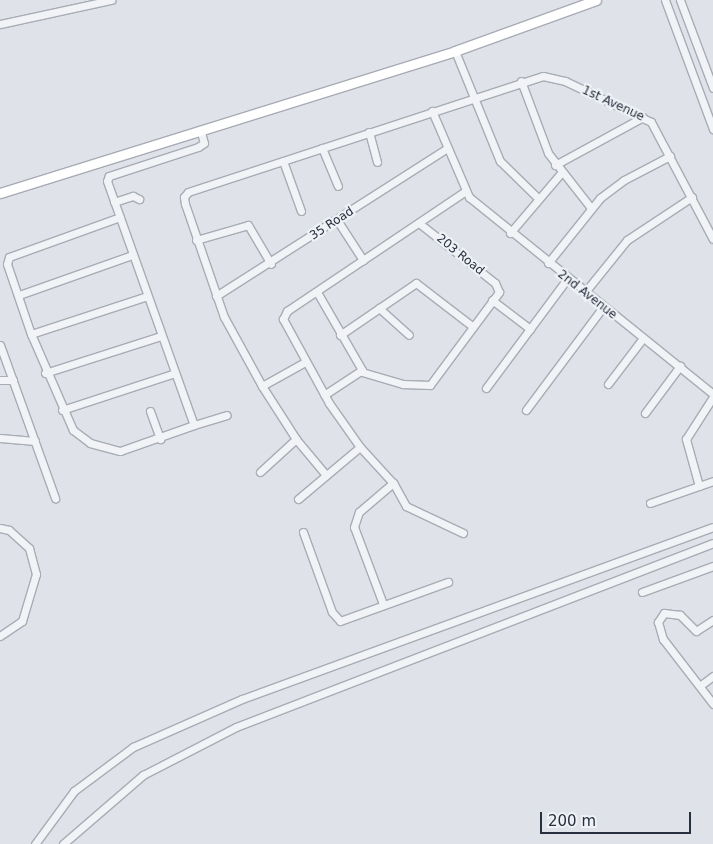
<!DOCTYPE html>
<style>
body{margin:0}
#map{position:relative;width:713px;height:844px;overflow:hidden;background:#dfe2e8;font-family:"DejaVu Sans",sans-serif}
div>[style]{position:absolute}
.roads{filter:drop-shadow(1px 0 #a8acb5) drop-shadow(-1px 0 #a8acb5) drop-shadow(0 1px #a8acb5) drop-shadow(0 -1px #a8acb5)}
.minor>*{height:7px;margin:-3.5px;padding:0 3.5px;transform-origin:3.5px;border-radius:3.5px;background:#f1f3f6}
.major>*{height:9px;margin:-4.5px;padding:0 4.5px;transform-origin:4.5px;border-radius:4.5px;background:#fff}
span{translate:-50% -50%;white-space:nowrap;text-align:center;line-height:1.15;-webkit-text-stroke:4.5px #eef1f5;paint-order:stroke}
.street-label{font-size:12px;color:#282f3e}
.scale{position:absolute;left:540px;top:812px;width:151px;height:22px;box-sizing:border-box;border:2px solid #282f3e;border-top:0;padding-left:6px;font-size:15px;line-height:18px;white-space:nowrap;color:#282f3e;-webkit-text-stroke:4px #eef1f5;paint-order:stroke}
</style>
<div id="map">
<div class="roads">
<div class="minor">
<div style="left:665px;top:0;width:138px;rotate:69.6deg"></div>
<div style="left:680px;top:0;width:94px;rotate:69.4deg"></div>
<div style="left:0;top:24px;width:114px;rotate:-12.2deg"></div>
<div style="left:455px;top:51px;width:119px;rotate:67.8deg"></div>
<div style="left:500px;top:161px;width:54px;rotate:44.3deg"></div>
<div style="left:521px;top:81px;width:77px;rotate:69.4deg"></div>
<div style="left:548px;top:153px;width:70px;rotate:52deg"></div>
<div style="left:432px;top:111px;width:94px;rotate:66.7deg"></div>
<div style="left:469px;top:197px;width:314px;rotate:38.9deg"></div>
<div style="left:201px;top:132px;width:11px;rotate:75deg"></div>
<div style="left:204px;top:143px;width:7px;rotate:146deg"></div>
<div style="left:198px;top:147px;width:94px;rotate:162deg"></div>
<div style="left:109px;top:176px;width:5px;rotate:112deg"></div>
<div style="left:107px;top:181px;width:259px;rotate:70.4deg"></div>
<div style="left:194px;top:425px;width:34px;rotate:-17deg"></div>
<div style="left:369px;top:132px;width:31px;rotate:75deg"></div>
<div style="left:322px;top:148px;width:41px;rotate:67.2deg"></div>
<div style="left:283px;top:161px;width:53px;rotate:70.2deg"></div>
<div style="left:555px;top:165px;width:100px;rotate:-28.6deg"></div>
<div style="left:114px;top:202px;width:20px;rotate:-18deg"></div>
<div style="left:133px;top:196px;width:7px;rotate:27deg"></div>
<div style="left:120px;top:217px;width:118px;rotate:160.2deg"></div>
<div style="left:9px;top:257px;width:7px;rotate:106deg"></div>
<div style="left:7px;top:264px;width:74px;rotate:71.1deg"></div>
<div style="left:31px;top:334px;width:105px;rotate:66.4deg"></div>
<div style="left:73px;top:430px;width:21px;rotate:37deg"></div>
<div style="left:90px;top:443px;width:31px;rotate:15deg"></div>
<div style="left:120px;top:451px;width:78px;rotate:-19.4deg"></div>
<div style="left:337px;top:220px;width:48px;rotate:57deg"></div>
<div style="left:510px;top:233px;width:79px;rotate:-49.6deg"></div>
<div style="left:196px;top:240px;width:54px;rotate:-16.1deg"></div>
<div style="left:248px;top:225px;width:45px;rotate:59.5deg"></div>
<div style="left:548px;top:263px;width:83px;rotate:-51.3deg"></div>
<div style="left:600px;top:198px;width:30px;rotate:-37deg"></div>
<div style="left:624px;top:180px;width:52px;rotate:-27.6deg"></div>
<div style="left:317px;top:292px;width:90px;rotate:60deg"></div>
<div style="left:362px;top:370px;width:45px;rotate:146.7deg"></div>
<div style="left:585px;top:292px;width:67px;rotate:-51.1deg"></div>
<div style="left:627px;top:240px;width:78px;rotate:-33.5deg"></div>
<div style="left:19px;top:295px;width:120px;rotate:-19.5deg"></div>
<div style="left:216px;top:296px;width:273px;rotate:-32.6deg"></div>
<div style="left:492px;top:300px;width:48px;rotate:37.3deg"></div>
<div style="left:379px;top:308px;width:40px;rotate:42deg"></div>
<div style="left:31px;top:334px;width:122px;rotate:-18.1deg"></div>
<div style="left:340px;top:335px;width:92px;rotate:-34.4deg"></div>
<div style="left:416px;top:283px;width:71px;rotate:37.5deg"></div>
<div style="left:0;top:345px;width:163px;rotate:70.2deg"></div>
<div style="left:362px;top:372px;width:43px;rotate:16.3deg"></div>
<div style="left:403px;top:384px;width:27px;rotate:2deg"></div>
<div style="left:430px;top:385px;width:116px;rotate:-53.4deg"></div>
<div style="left:499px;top:292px;width:10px;rotate:-114deg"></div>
<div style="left:495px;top:283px;width:97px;rotate:-141.7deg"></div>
<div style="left:45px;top:373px;width:122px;rotate:-17.7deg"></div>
<div style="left:0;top:380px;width:13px"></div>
<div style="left:608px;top:384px;width:58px;rotate:-52.7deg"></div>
<div style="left:262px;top:386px;width:49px;rotate:-29.2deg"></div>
<div style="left:486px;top:388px;width:136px;rotate:-53.4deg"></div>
<div style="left:62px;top:410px;width:119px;rotate:-18.1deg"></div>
<div style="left:526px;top:410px;width:129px;rotate:-53.2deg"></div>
<div style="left:150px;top:411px;width:30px;rotate:70deg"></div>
<div style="left:645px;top:413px;width:59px;rotate:-53.3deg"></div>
<div style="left:0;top:438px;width:35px;rotate:5deg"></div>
<div style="left:260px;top:472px;width:49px;rotate:-42.5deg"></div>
<div style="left:326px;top:475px;width:47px;rotate:-129.8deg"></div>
<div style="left:296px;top:439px;width:63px;rotate:-122.7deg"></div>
<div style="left:262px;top:386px;width:79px;rotate:-118.8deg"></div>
<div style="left:224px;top:317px;width:120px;rotate:-109deg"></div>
<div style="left:185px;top:204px;width:7px;rotate:-98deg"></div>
<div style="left:184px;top:197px;width:6px;rotate:-51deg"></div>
<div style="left:188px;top:192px;width:373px;rotate:-18.1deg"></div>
<div style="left:543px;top:76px;width:23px;rotate:13deg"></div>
<div style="left:565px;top:81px;width:95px;rotate:25.5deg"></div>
<div style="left:651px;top:122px;width:132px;rotate:62.1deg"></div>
<div style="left:699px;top:486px;width:49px;rotate:-105.5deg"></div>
<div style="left:686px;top:439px;width:50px;rotate:-57.3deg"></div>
<div style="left:298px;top:499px;width:81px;rotate:-40deg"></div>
<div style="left:650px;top:503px;width:67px;rotate:-19.2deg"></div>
<div style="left:0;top:528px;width:9px;rotate:13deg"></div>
<div style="left:9px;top:530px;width:27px;rotate:42deg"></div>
<div style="left:29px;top:548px;width:27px;rotate:75deg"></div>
<div style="left:36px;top:574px;width:49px;rotate:106.6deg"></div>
<div style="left:22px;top:621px;width:27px;rotate:146deg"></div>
<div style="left:303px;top:532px;width:85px;rotate:70.1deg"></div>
<div style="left:332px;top:612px;width:12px;rotate:48deg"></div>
<div style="left:340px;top:621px;width:115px;rotate:-19.9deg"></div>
<div style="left:463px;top:533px;width:63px;rotate:-154.7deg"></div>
<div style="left:406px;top:506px;width:26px;rotate:-119deg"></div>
<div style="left:393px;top:483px;width:49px;rotate:-132.5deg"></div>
<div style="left:360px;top:447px;width:54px;rotate:-125.2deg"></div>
<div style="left:329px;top:403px;width:96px;rotate:-118.7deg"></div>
<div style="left:283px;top:319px;width:9px;rotate:-63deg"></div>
<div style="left:287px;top:311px;width:213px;rotate:-33.9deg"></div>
<div style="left:642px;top:592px;width:76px;rotate:-20.1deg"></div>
<div style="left:383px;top:604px;width:82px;rotate:-110.6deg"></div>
<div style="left:354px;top:527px;width:16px;rotate:-72deg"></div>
<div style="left:359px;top:512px;width:45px;rotate:-40.5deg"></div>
<div style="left:713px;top:620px;width:20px;rotate:147deg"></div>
<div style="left:696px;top:631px;width:23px;rotate:-135deg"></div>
<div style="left:680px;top:615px;width:16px;rotate:-173deg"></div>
<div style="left:664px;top:613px;width:11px;rotate:124deg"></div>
<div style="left:658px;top:622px;width:18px;rotate:74deg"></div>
<div style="left:663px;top:639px;width:82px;rotate:52.4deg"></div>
<div style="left:701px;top:685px;width:15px;rotate:-37deg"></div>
<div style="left:35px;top:844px;width:66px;rotate:-53.7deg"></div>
<div style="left:74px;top:791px;width:74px;rotate:-36.7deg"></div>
<div style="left:133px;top:747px;width:119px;rotate:-23.8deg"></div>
<div style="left:242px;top:699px;width:501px;rotate:-20.06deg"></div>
<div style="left:63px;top:844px;width:106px;rotate:-40.8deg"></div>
<div style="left:143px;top:775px;width:105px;rotate:-27.3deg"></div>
<div style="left:236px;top:727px;width:511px;rotate:-21.09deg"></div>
</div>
<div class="major">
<div style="left:0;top:193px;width:477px;rotate:-17.3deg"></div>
<div style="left:455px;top:51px;width:150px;rotate:-19.9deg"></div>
</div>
</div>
<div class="street-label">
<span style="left:613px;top:104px;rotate:25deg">1st Avenue</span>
<span style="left:332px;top:224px;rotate:-33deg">35 Road</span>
<span style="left:460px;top:255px;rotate:39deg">203 Road</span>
<span style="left:587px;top:295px;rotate:38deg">2nd Avenue</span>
</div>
<div class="scale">200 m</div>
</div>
